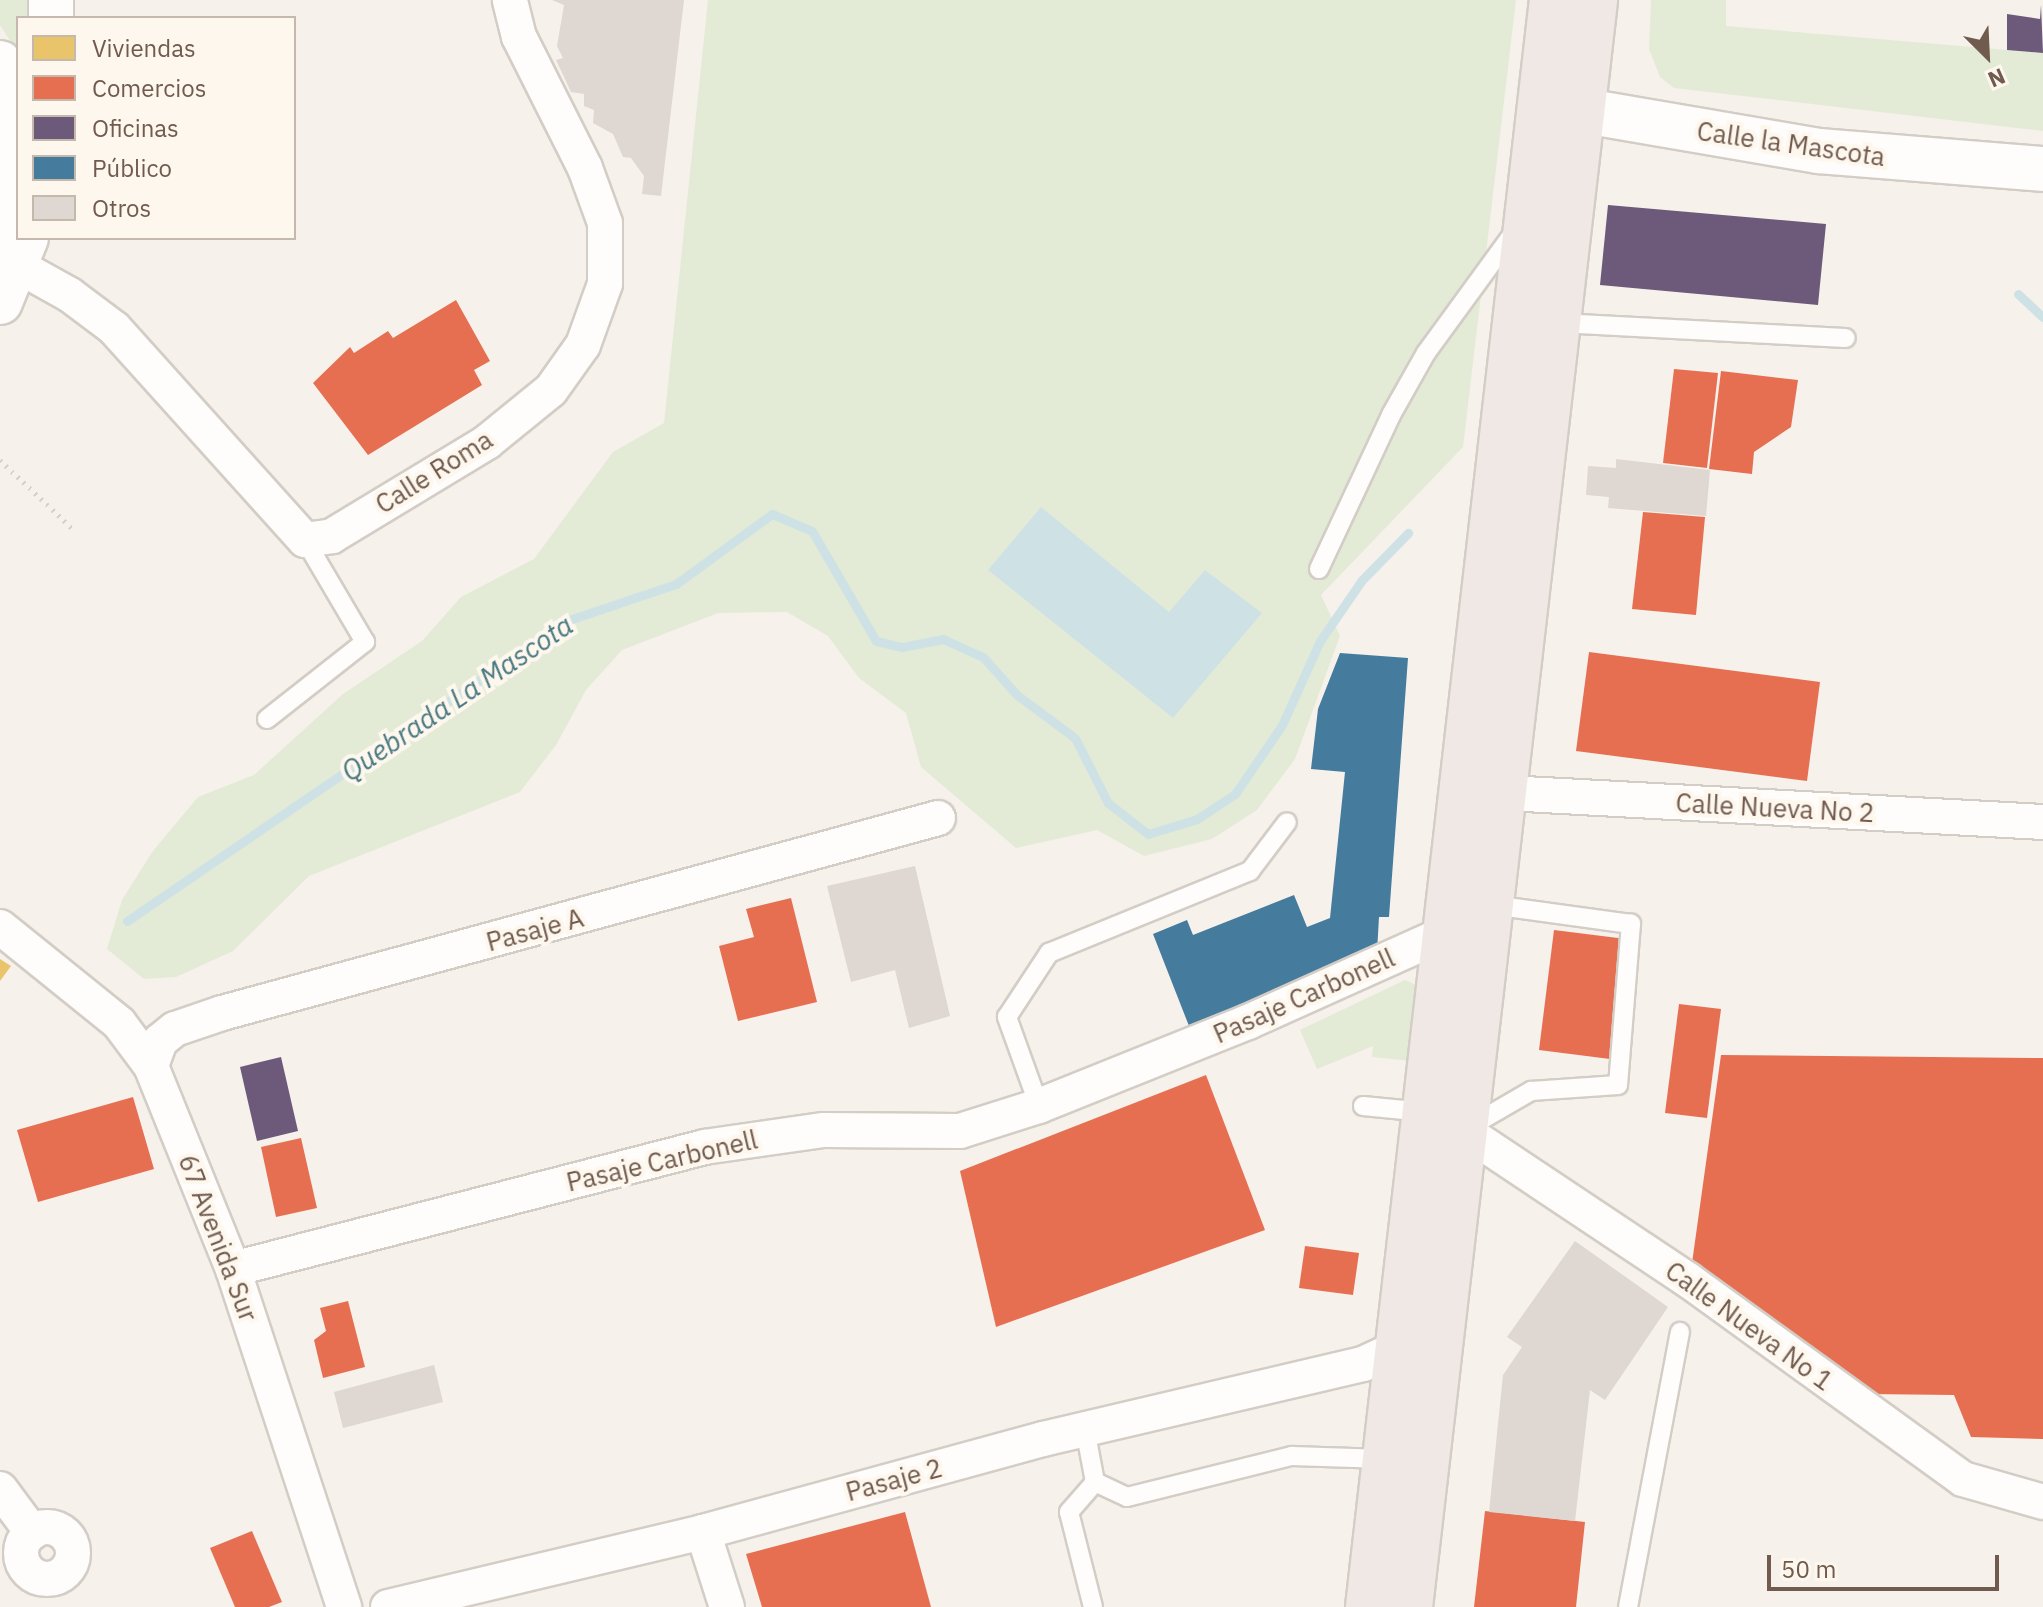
<!DOCTYPE html>
<meta charset="utf-8">
<style>
body{margin:0}
#map{position:relative;width:2043px;height:1607px;overflow:hidden;background:#f6f1eb;font-family:"IBM Plex Sans",sans-serif}
div>[style]{position:absolute}
.green>*{inset:0;background:#e3ebd7}
.water>*{inset:0;background:#cee2e5}
.homes>*{inset:0;background:#e9c46a}
.shops>*{inset:0;background:#e76f51}
.offices>*{inset:0;background:#6d597a}
.public>*{inset:0;background:#457b9d}
.stream>*{height:9px;margin:-4.5px;padding:0 4.5px;transform-origin:4.5px;border-radius:4.5px;background:#cee2e5}
.building>*{inset:0;background:#dfd7d1}
.path>*{height:5px;margin-top:-2.5px;transform-origin:0;background:repeating-linear-gradient(90deg,#d7d0cb 0 2px,transparent 0 8px)}
.roads{filter:drop-shadow(2px 0 #d3cdc6) drop-shadow(-2px 0 #d3cdc6) drop-shadow(0 2px #d3cdc6) drop-shadow(0 -2px #d3cdc6)}
.lane>*{height:18px;margin:-9px;padding:0 9px;transform-origin:9px;border-radius:9px;background:#fefdfc}
.street>*{height:34px;margin:-17px;padding:0 17px;transform-origin:17px;border-radius:17px;background:#fefdfc}
.street>.ring{margin:-17px;padding:0;box-sizing:content-box;background:none;border:34px solid #fefdfc;border-radius:50%}
.secondary>*{height:44px;margin:-22px;padding:0 22px;transform-origin:22px;border-radius:22px;background:#fefdfc}
.highway>*{height:44px;margin:-22px;padding:0 22px;transform-origin:22px;border-radius:22px;background:#f0e8e5}
span{translate:-50% -50%;white-space:nowrap;text-align:center;line-height:1.15;-webkit-text-stroke:8px #fdf7ed;paint-order:stroke}
.street-label{font-size:26px;color:#715a4e}
.water-label{font-size:28px;color:#4a7982;font-style:italic}
.legend{position:absolute;left:16px;top:16px;width:280px;height:224px;box-sizing:border-box;background:#fdf7ed;border:2px solid #c5b8ad;margin:0;padding:10px 14px;list-style:none;font-size:24px;color:#715a4e}
.legend li{display:flex;align-items:center;gap:16px;height:40px}
.legend b{width:40px;border:2px solid #c5b8ad}
.north{position:absolute;left:1947px;top:16px;width:80px;height:80px;-webkit-text-stroke:6px #fdf7ed;paint-order:stroke;rotate:156deg;font-size:22px;font-weight:700;line-height:32px;text-align:center;color:#715a4e}
.north::after{content:'';display:block;margin:auto;width:28px;height:36px;background:#715a4e;clip-path:polygon(50% 0,100% 100%,50% 72%,0 100%)}
.scale{position:absolute;left:1767px;top:1555px;width:232px;height:36px;box-sizing:border-box;border:4px solid #715a4e;border-top:0;padding-left:10px;font-size:24px;line-height:28px;white-space:nowrap;color:#715a4e;-webkit-text-stroke:6px #fdf7ed;paint-order:stroke}
</style>
<div id="map">
<div class="green">
<div style="clip-path:polygon(0 0,36px 0,38px 18px,18px 18px,18px 53px,0 25px)"></div>
<div style="clip-path:polygon(708px 0,1516px 0,1463px 447px,1321px 595px,1340px 636px,1295px 759px,1257px 810px,1212px 839px,1144px 856px,1097px 830px,1016px 848px,921px 767px,906px 713px,859px 678px,828px 636px,787px 612px,718px 613px,622px 650px,586px 690px,556px 745px,520px 792px,309px 876px,233px 951px,176px 977px,144px 979px,107px 949px,122px 900px,153px 851px,198px 797px,254px 775px,343px 694px,422px 641px,461px 597px,534px 559px,613px 452px,664px 423px)"></div>
<div style="clip-path:polygon(1651px 0,1726px 0,1726px 26px,2043px 53px,2043px 131px,1674px 88px,1660px 77px,1649px 49px)"></div>
<div style="clip-path:polygon(1405px 980px,1421px 987px,1421px 1062px,1372px 1057px,1373px 1046px,1317px 1069px,1300px 1030px)"></div>
</div>
<div class="water">
<div style="clip-path:polygon(1041px 507px,1169px 612px,1205px 570px,1262px 613px,1173px 718px,988px 570px)"></div>
</div>
<div class="homes">
<div style="clip-path:polygon(0 959px,11px 966px,0 981px)"></div>
</div>
<div class="shops">
<div style="clip-path:polygon(456px 300px,490px 361px,474px 370px,482px 385px,368px 455px,313px 383px,350px 347px,354px 353px,388px 331px,393px 338px)"></div>
<div style="clip-path:polygon(1674px 369px,1718px 373px,1707px 468px,1663px 463px)"></div>
<div style="clip-path:polygon(1721px 371px,1798px 380px,1791px 427px,1754px 452px,1752px 474px,1709px 469px)"></div>
<div style="clip-path:polygon(1643px 512px,1705px 517px,1696px 615px,1632px 609px)"></div>
<div style="clip-path:polygon(1589px 652px,1820px 682px,1807px 781px,1576px 751px)"></div>
<div style="clip-path:polygon(791px 898px,817px 1002px,738px 1021px,719px 946px,754px 937px,746px 909px)"></div>
<div style="clip-path:polygon(1554px 930px,1626px 939px,1610px 1059px,1539px 1050px)"></div>
<div style="clip-path:polygon(1679px 1004px,1721px 1009px,1707px 1118px,1665px 1113px)"></div>
<div style="clip-path:polygon(1721px 1055px,2043px 1058px,2043px 1439px,1971px 1437px,1954px 1395px,1867px 1394px,1692px 1263px)"></div>
<div style="clip-path:polygon(1206px 1075px,1265px 1230px,996px 1327px,960px 1171px)"></div>
<div style="clip-path:polygon(133px 1097px,154px 1169px,38px 1202px,17px 1130px)"></div>
<div style="clip-path:polygon(301px 1138px,317px 1208px,276px 1217px,261px 1147px)"></div>
<div style="clip-path:polygon(1305px 1246px,1359px 1253px,1353px 1295px,1299px 1288px)"></div>
<div style="clip-path:polygon(348px 1301px,365px 1367px,323px 1378px,314px 1340px,326px 1331px,320px 1308px)"></div>
<div style="clip-path:polygon(1485px 1511px,1585px 1522px,1576px 1607px,1474px 1607px)"></div>
<div style="clip-path:polygon(905px 1512px,931px 1607px,762px 1607px,746px 1554px)"></div>
<div style="clip-path:polygon(252px 1531px,282px 1602px,269px 1607px,235px 1607px,210px 1548px)"></div>
</div>
<div class="offices">
<div style="clip-path:polygon(2041px 5px,2043px 53px,2007px 50px,2007px 14px,2040px 19px)"></div>
<div style="clip-path:polygon(1608px 205px,1826px 224px,1818px 305px,1600px 285px)"></div>
<div style="clip-path:polygon(281px 1057px,298px 1131px,257px 1141px,240px 1067px)"></div>
</div>
<div class="public">
<div style="clip-path:polygon(1340px 653px,1408px 658px,1389px 917px,1379px 917px,1377px 952px,1189px 1026px,1153px 934px,1187px 920px,1193px 935px,1294px 895px,1307px 927px,1330px 918px,1345px 772px,1311px 769px,1318px 709px)"></div>
</div>
<div class="stream">
<div style="left:2018px;top:294px;width:34px;rotate:43deg"></div>
<div style="left:127px;top:921px;width:532px;rotate:-34.35deg"></div>
<div style="left:566px;top:621px;width:116px;rotate:-18.6deg"></div>
<div style="left:676px;top:584px;width:119px;rotate:-36.1deg"></div>
<div style="left:772px;top:514px;width:43px;rotate:23deg"></div>
<div style="left:812px;top:531px;width:127px;rotate:59.8deg"></div>
<div style="left:876px;top:641px;width:27px;rotate:13deg"></div>
<div style="left:902px;top:647px;width:42px;rotate:-11deg"></div>
<div style="left:943px;top:639px;width:44px;rotate:24.2deg"></div>
<div style="left:983px;top:657px;width:51px;rotate:48.2deg"></div>
<div style="left:1017px;top:695px;width:72px;rotate:36.6deg"></div>
<div style="left:1075px;top:738px;width:73px;rotate:63.1deg"></div>
<div style="left:1108px;top:803px;width:51px;rotate:37.8deg"></div>
<div style="left:1148px;top:834px;width:51px;rotate:-17deg"></div>
<div style="left:1197px;top:819px;width:45px;rotate:-33.3deg"></div>
<div style="left:1235px;top:794px;width:83px;rotate:-55.7deg"></div>
<div style="left:1282px;top:725px;width:92px;rotate:-65.7deg"></div>
<div style="left:1320px;top:641px;width:74px;rotate:-55.5deg"></div>
<div style="left:1362px;top:580px;width:66px;rotate:-45.6deg"></div>
</div>
<div class="building">
<div style="clip-path:polygon(552px 0,684px 0,661px 196px,642px 194px,644px 176px,631px 158px,623px 157px,613px 134px,593px 123px,594px 110px,584px 106px,584px 94px,571px 92px,556px 60px,563px 58px,557px 46px,564px 5px)"></div>
<div style="clip-path:polygon(1616px 459px,1710px 470px,1706px 516px,1608px 508px,1609px 497px,1586px 495px,1588px 466px,1616px 468px)"></div>
<div style="clip-path:polygon(915px 866px,950px 1016px,909px 1028px,895px 970px,851px 982px,827px 886px)"></div>
<div style="clip-path:polygon(1575px 1241px,1668px 1307px,1605px 1400px,1590px 1390px,1575px 1521px,1489px 1512px,1503px 1375px,1522px 1347px,1507px 1337px)"></div>
<div style="clip-path:polygon(434px 1365px,443px 1402px,343px 1428px,334px 1392px)"></div>
</div>
<div class="path">
<div style="left:0;top:460px;width:100px;rotate:43.4deg"></div>
</div>
<div class="roads">
<div class="lane">
<div style="left:1559px;top:323px;width:287px;rotate:3deg"></div>
<div style="left:1319px;top:569px;width:170px;rotate:-64.9deg"></div>
<div style="left:1391px;top:415px;width:71px;rotate:-60.6deg"></div>
<div style="left:1426px;top:353px;width:155px;rotate:-53.9deg"></div>
<div style="left:267px;top:719px;width:125px;rotate:-38.2deg"></div>
<div style="left:365px;top:642px;width:118px;rotate:-120.5deg"></div>
<div style="left:1039px;top:1106px;width:95px;rotate:-109.8deg"></div>
<div style="left:1007px;top:1017px;width:77px;rotate:-56.7deg"></div>
<div style="left:1049px;top:953px;width:217px;rotate:-22.2deg"></div>
<div style="left:1250px;top:871px;width:61px;rotate:-52.9deg"></div>
<div style="left:1363px;top:1106px;width:62px;rotate:5.5deg"></div>
<div style="left:1469px;top:1127px;width:72px;rotate:-30.1deg"></div>
<div style="left:1531px;top:1091px;width:87px;rotate:-3.9deg"></div>
<div style="left:1618px;top:1085px;width:162px;rotate:-85.4deg"></div>
<div style="left:1631px;top:924px;width:140px;rotate:-172.2deg"></div>
<div style="left:1085px;top:1429px;width:54px;rotate:79.3deg"></div>
<div style="left:1095px;top:1482px;width:35px;rotate:25deg"></div>
<div style="left:1127px;top:1497px;width:170px;rotate:-14deg"></div>
<div style="left:1292px;top:1456px;width:93px;rotate:1.8deg"></div>
<div style="left:1093px;top:1607px;width:98px;rotate:-104.2deg"></div>
<div style="left:1069px;top:1512px;width:40px;rotate:-49deg"></div>
<div style="left:1628px;top:1607px;width:280px;rotate:-79.3deg"></div>
</div>
<div class="street">
<div style="left:0;top:256px;width:80px;rotate:29.1deg"></div>
<div style="left:70px;top:295px;width:55px;rotate:36.9deg"></div>
<div style="left:114px;top:328px;width:285px;rotate:48deg"></div>
<div style="left:305px;top:540px;width:27px;rotate:-8deg"></div>
<div style="left:332px;top:536px;width:181px;rotate:-31.2deg"></div>
<div style="left:487px;top:442px;width:82px;rotate:-39.1deg"></div>
<div style="left:551px;top:390px;width:55px;rotate:-54.6deg"></div>
<div style="left:583px;top:345px;width:65px;rotate:-70.2deg"></div>
<div style="left:605px;top:284px;width:61px;rotate:-90deg"></div>
<div style="left:605px;top:223px;width:59px;rotate:-110deg"></div>
<div style="left:585px;top:168px;width:147px;rotate:-116.7deg"></div>
<div style="left:519px;top:37px;width:38px;rotate:-104deg"></div>
<div style="left:1506px;top:793px;width:538px;rotate:3.09deg"></div>
<div style="left:0;top:927px;width:153px;rotate:38.9deg"></div>
<div style="left:119px;top:1023px;width:54px;rotate:53.3deg"></div>
<div style="left:151px;top:1066px;width:219px;rotate:68deg"></div>
<div style="left:233px;top:1269px;width:356px;rotate:71.8deg"></div>
<div style="left:151px;top:1066px;width:27px;rotate:-70deg"></div>
<div style="left:160px;top:1041px;width:19px;rotate:-39deg"></div>
<div style="left:175px;top:1029px;width:50px;rotate:-18.8deg"></div>
<div style="left:222px;top:1013px;width:742px;rotate:-15.23deg"></div>
<div style="left:1463px;top:1130px;width:270px;rotate:33.7deg"></div>
<div style="left:1688px;top:1280px;width:339px;rotate:35.9deg"></div>
<div style="left:1963px;top:1479px;width:83px;rotate:16deg"></div>
<div style="left:233px;top:1269px;width:487px;rotate:-14.5deg"></div>
<div style="left:704px;top:1147px;width:121px;rotate:-8.1deg"></div>
<div style="left:824px;top:1130px;width:136px;rotate:0.4deg"></div>
<div style="left:960px;top:1131px;width:83px;rotate:-17.6deg"></div>
<div style="left:1039px;top:1106px;width:225px;rotate:-21.9deg"></div>
<div style="left:1248px;top:1022px;width:217px;rotate:-24.2deg"></div>
<div style="left:0;top:1489px;width:54px;rotate:53.3deg"></div>
<div class="ring" style="left:21px;top:1527px;width:18px;height:18px"></div>
<div style="left:703px;top:1532px;width:79px;rotate:72.3deg"></div>
<div style="left:388px;top:1607px;width:324px;rotate:-13.4deg"></div>
<div style="left:703px;top:1532px;width:352px;rotate:-15.3deg"></div>
<div style="left:1043px;top:1439px;width:329px;rotate:-13.2deg"></div>
<div style="left:1363px;top:1364px;width:38px;rotate:-25deg"></div>
</div>
<div class="secondary">
<div style="left:51px;top:0;width:18px;rotate:90deg"></div>
<div style="left:0;top:63px;width:59px;rotate:74.3deg"></div>
<div style="left:16px;top:120px;width:100px;rotate:99.2deg"></div>
<div style="left:1544px;top:104px;width:279px;rotate:9.7deg"></div>
<div style="left:1819px;top:151px;width:225px;rotate:4.6deg"></div>
<div style="left:0;top:302px;width:69px;rotate:-67.9deg"></div>
</div>
<div class="highway">
<div style="left:1368px;top:1607px;width:1617px;rotate:-83.47deg"></div>
<div style="left:1410px;top:1607px;width:1618px;rotate:-83.43deg"></div>
</div>
</div>
<div class="street-label">
<span style="left:1791px;top:144px;rotate:8deg">Calle la Mascota</span>
<span style="left:434px;top:472px;rotate:-32deg">Calle Roma</span>
<span style="left:1775px;top:808px;rotate:3deg">Calle Nueva No 2</span>
<span style="left:535px;top:930px;rotate:-15deg">Pasaje A</span>
<span style="left:1304px;top:996px;rotate:-24deg">Pasaje Carbonell</span>
<span style="left:662px;top:1161px;rotate:-13deg">Pasaje Carbonell</span>
<span style="left:218px;top:1238px;rotate:69deg">67 Avenida Sur</span>
<span style="left:1749px;top:1326px;rotate:36deg">Calle Nueva No 1</span>
<span style="left:894px;top:1480px;rotate:-15deg">Pasaje 2</span>
</div>
<div class="water-label">
<span style="left:457px;top:698px;rotate:-34deg">Quebrada La Mascota</span>
</div>
<ul class="legend">
<li><b style="height:22px;background:#e9c46a"></b>Viviendas</li>
<li><b style="height:22px;background:#e76f51"></b>Comercios</li>
<li><b style="height:22px;background:#6d597a"></b>Oficinas</li>
<li><b style="height:22px;background:#457b9d"></b>Público</li>
<li><b style="height:22px;background:#dfd7d1"></b>Otros</li>
</ul>
<div class="north">N</div>
<div class="scale">50 m</div>
</div>
